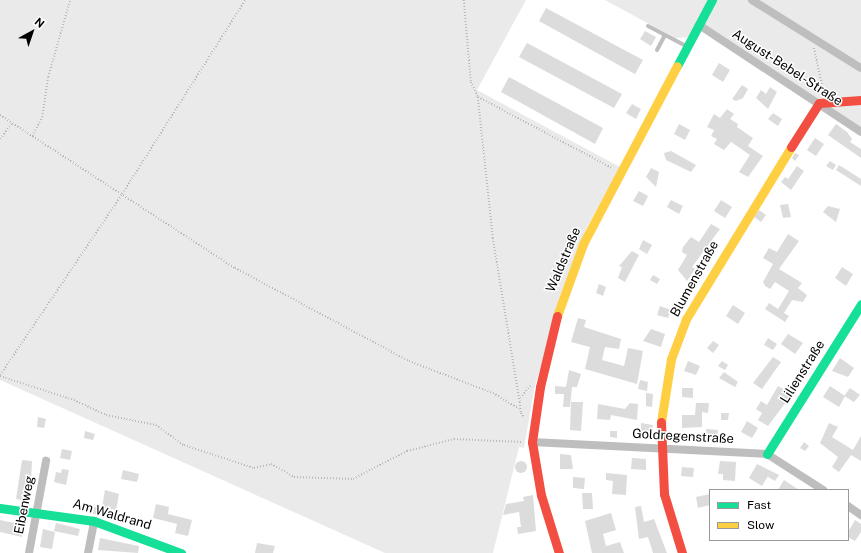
<!DOCTYPE html>
<meta charset="utf-8">
<style>
body{margin:0}
#map{position:relative;width:861px;height:553px;overflow:hidden;background:#fff;font-family:"Public Sans",sans-serif}
div>[style]{position:absolute}
.green>*{inset:0;background:#eaeaea}
.building>*{inset:0;background:#dcdcdc}
.round{border-radius:50%}
.path>*{height:1.5px;margin-top:-0.75px;transform-origin:0;background:repeating-linear-gradient(90deg,#b8b8b8 0 1px,transparent 0 3px)}
.lane>*{height:4px;margin:-2px;padding:0 2px;transform-origin:2px;border-radius:2px;background:#bebebe}
.street>*{height:8px;margin:-4px;padding:0 4px;transform-origin:4px;border-radius:4px;background:#bebebe}
.fast>*{height:9px;margin:-4.5px;padding:0 4.5px;transform-origin:4.5px;border-radius:4.5px;background:#16e098}
.slow>*{height:9px;margin:-4.5px;padding:0 4.5px;transform-origin:4.5px;border-radius:4.5px;background:#ffcf43}
.jam>*{height:9px;margin:-4.5px;padding:0 4.5px;transform-origin:4.5px;border-radius:4.5px;background:#f24e42}
span{translate:-50% -50%;white-space:nowrap;text-align:center;line-height:1.15;-webkit-text-stroke:3px #fff;paint-order:stroke}
.street-label{font-size:13px;color:#000}
.legend{position:absolute;left:709px;top:489px;width:140px;height:52px;box-sizing:border-box;background:#fff;border:1px solid #999;margin:0;padding:5px 7px;list-style:none;font-size:12px;color:#000}
.legend li{display:flex;align-items:center;gap:8px;height:20px}
.legend b{width:20px;border:1px solid #999}
.north{position:absolute;left:12px;top:12px;width:40px;height:40px;-webkit-text-stroke:3px #fff;paint-order:stroke;rotate:40deg;font-size:11px;font-weight:700;line-height:16px;text-align:center;color:#000}
.north::after{content:'';display:block;margin:auto;width:14px;height:18px;background:#000;clip-path:polygon(50% 0,100% 100%,50% 72%,0 100%)}
</style>
<div id="map">
<div class="green">
<div style="clip-path:polygon(0 0,526px 0,477px 90px,620px 167px,586px 229px,535px 385px,524px 448px,519px 447px,493px 553px,385px 553px,0 380px)"></div>
<div style="clip-path:polygon(605px 0,861px 0,861px 128px,703px 24px,696px 37px,675px 38px)"></div>
</div>
<div class="building">
<div style="clip-path:polygon(546px 8px,643px 60px,635px 74px,539px 21px)"></div>
<div style="clip-path:polygon(645px 31px,656px 37px,651px 46px,640px 39px)"></div>
<div style="clip-path:polygon(527px 43px,622px 94px,614px 108px,519px 57px)"></div>
<div style="clip-path:polygon(719px 63px,730px 70px,723px 82px,712px 75px)"></div>
<div style="clip-path:polygon(509px 77px,603px 128px,595px 144px,501px 92px)"></div>
<div style="clip-path:polygon(742px 85px,748px 89px,743px 98px,736px 101px,732px 99px)"></div>
<div style="clip-path:polygon(770px 87px,777px 92px,768px 109px,756px 98px,761px 90px,766px 94px)"></div>
<div style="clip-path:polygon(632px 104px,641px 109px,636px 119px,626px 113px)"></div>
<div style="clip-path:polygon(727px 109px,734px 114px,730px 119px,738px 124px,737px 127px,753px 138px,748px 146px,763px 156px,748px 177px,739px 172px,750px 155px,731px 142px,724px 150px,714px 144px,717px 139px,711px 136px,714px 130px,707px 127px,714px 114px,720px 118px)"></div>
<div style="clip-path:polygon(773px 113px,782px 119px,778px 126px,768px 119px)"></div>
<div style="clip-path:polygon(679px 124px,690px 130px,685px 140px,674px 134px)"></div>
<div style="clip-path:polygon(836px 124px,847px 132px,852px 139px,850px 142px,861px 149px,861px 158px,828px 135px)"></div>
<div style="clip-path:polygon(815px 138px,824px 144px,816px 156px,807px 150px)"></div>
<div style="clip-path:polygon(671px 151px,696px 165px,691px 172px,666px 160px,664px 153px)"></div>
<div style="clip-path:polygon(795px 153px,799px 155px,795px 161px,792px 158px)"></div>
<div style="clip-path:polygon(830px 161px,836px 165px,833px 170px,826px 166px)"></div>
<div style="clip-path:polygon(839px 165px,861px 179px,861px 186px,836px 170px)"></div>
<div style="clip-path:polygon(797px 166px,804px 171px,791px 190px,781px 182px,785px 177px,788px 179px)"></div>
<div style="clip-path:polygon(651px 168px,659px 172px,656px 187px,646px 177px)"></div>
<div style="clip-path:polygon(639px 191px,648px 196px,643px 206px,633px 201px)"></div>
<div style="clip-path:polygon(671px 200px,683px 206px,679px 214px,667px 207px)"></div>
<div style="clip-path:polygon(721px 200px,732px 207px,725px 218px,714px 211px)"></div>
<div style="clip-path:polygon(788px 204px,791px 217px,783px 218px,780px 205px)"></div>
<div style="clip-path:polygon(828px 206px,840px 209px,836px 222px,823px 212px)"></div>
<div style="clip-path:polygon(759px 210px,766px 215px,761px 222px,754px 217px)"></div>
<div style="clip-path:polygon(711px 224px,720px 229px,692px 267px,695px 269px,687px 281px,678px 270px,687px 255px,682px 252px,683px 247px,691px 237px,699px 242px)"></div>
<div style="clip-path:polygon(788px 234px,799px 241px,779px 269px,802px 283px,798px 288px,807px 295px,803px 302px,792px 300px,784px 313px,789px 316px,785px 322px,765px 309px,769px 303px,778px 309px,789px 291px,775px 282px,770px 289px,765px 286px,763px 282px,773px 264px,763px 258px,769px 248px,777px 252px)"></div>
<div style="clip-path:polygon(643px 240px,652px 245px,647px 254px,639px 249px)"></div>
<div style="clip-path:polygon(632px 251px,639px 255px,625px 282px,618px 278px,622px 267px,619px 266px)"></div>
<div style="clip-path:polygon(842px 267px,853px 274px,846px 286px,835px 278px)"></div>
<div style="clip-path:polygon(653px 275px,660px 279px,657px 284px,650px 280px)"></div>
<div style="clip-path:polygon(599px 284px,606px 287px,603px 296px,596px 293px)"></div>
<div style="clip-path:polygon(733px 305px,745px 313px,738px 324px,726px 316px)"></div>
<div style="clip-path:polygon(660px 306px,671px 310px,668px 318px,657px 315px)"></div>
<div style="clip-path:polygon(578px 318px,586px 320px,584px 327px,621px 339px,619px 349px,605px 347px,602px 360px,624px 366px,628px 348px,643px 351px,637px 384px,585px 369px,590px 347px,571px 342px)"></div>
<div style="clip-path:polygon(651px 329px,665px 334px,661px 347px,643px 341px)"></div>
<div style="clip-path:polygon(788px 334px,803px 343px,795px 354px,781px 344px)"></div>
<div style="clip-path:polygon(768px 338px,777px 344px,773px 350px,764px 345px)"></div>
<div style="clip-path:polygon(713px 341px,719px 345px,713px 353px,707px 348px)"></div>
<div style="clip-path:polygon(773px 357px,781px 362px,762px 389px,753px 383px)"></div>
<div style="clip-path:polygon(840px 358px,854px 368px,848px 377px,832px 371px)"></div>
<div style="clip-path:polygon(688px 361px,700px 366px,696px 375px,684px 371px)"></div>
<div style="clip-path:polygon(722px 361px,728px 365px,725px 370px,718px 366px)"></div>
<div style="clip-path:polygon(569px 370px,581px 374px,577px 387px,572px 387px,570px 407px,563px 407px,564px 394px,555px 394px,555px 386px,566px 387px)"></div>
<div style="clip-path:polygon(724px 372px,738px 382px,735px 387px,719px 378px)"></div>
<div style="clip-path:polygon(640px 380px,648px 382px,647px 391px,638px 389px)"></div>
<div style="clip-path:polygon(778px 386px,792px 394px,768px 426px,758px 420px,762px 413px,756px 409px,761px 401px,767px 405px)"></div>
<div style="clip-path:polygon(830px 386px,845px 396px,839px 407px,823px 397px)"></div>
<div style="clip-path:polygon(682px 388px,693px 388px,693px 398px,682px 397px)"></div>
<div style="clip-path:polygon(850px 388px,860px 395px,854px 402px,844px 396px)"></div>
<div style="clip-path:polygon(646px 393px,653px 394px,652px 407px,646px 406px)"></div>
<div style="clip-path:polygon(571px 402px,583px 402px,581px 431px,570px 430px)"></div>
<div style="clip-path:polygon(630px 403px,638px 404px,637px 420px,611px 415px,610px 420px,597px 419px,598px 404px,625px 409px)"></div>
<div style="clip-path:polygon(696px 403px,709px 403px,708px 413px,702px 412px,702px 427px,682px 428px,682px 415px,695px 415px)"></div>
<div style="clip-path:polygon(721px 413px,729px 413px,728px 420px,721px 420px)"></div>
<div style="clip-path:polygon(38px 417px,46px 419px,44px 428px,37px 427px)"></div>
<div style="clip-path:polygon(747px 421px,758px 428px,752px 438px,741px 432px)"></div>
<div style="clip-path:polygon(641px 423px,653px 425px,652px 436px,641px 435px)"></div>
<div style="clip-path:polygon(829px 423px,838px 427px,832px 437px,853px 450px,861px 436px,861px 461px,851px 455px,839px 472px,832px 467px,838px 457px,820px 443px)"></div>
<div style="clip-path:polygon(706px 429px,718px 430px,717px 440px,706px 440px)"></div>
<div style="clip-path:polygon(85px 431px,95px 434px,93px 440px,84px 438px)"></div>
<div style="clip-path:polygon(610px 431px,617px 431px,617px 438px,610px 437px)"></div>
<div style="clip-path:polygon(804px 442px,809px 446px,805px 451px,800px 448px)"></div>
<div style="clip-path:polygon(62px 449px,72px 451px,70px 460px,60px 458px)"></div>
<div style="clip-path:polygon(560px 454px,571px 455px,573px 469px,560px 469px)"></div>
<div style="clip-path:polygon(632px 458px,646px 459px,646px 470px,631px 469px)"></div>
<div style="clip-path:polygon(22px 460px,32px 461px,30px 501px,16px 499px)"></div>
<div class="round" style="left:515px;top:461px;width:12px;height:12px"></div>
<div style="clip-path:polygon(720px 461px,736px 462px,735px 481px,723px 480px,723px 474px,718px 474px)"></div>
<div style="clip-path:polygon(757px 464px,779px 475px,775px 481px,768px 477px,770px 473px,762px 486px,749px 478px)"></div>
<div style="clip-path:polygon(682px 467px,694px 468px,693px 477px,681px 476px)"></div>
<div style="clip-path:polygon(62px 469px,69px 470px,66px 485px,54px 482px,56px 472px,61px 473px)"></div>
<div style="clip-path:polygon(123px 470px,139px 474px,137px 482px,121px 479px)"></div>
<div style="clip-path:polygon(606px 473px,627px 475px,626px 495px,612px 494px,613px 481px,606px 480px)"></div>
<div style="clip-path:polygon(573px 477px,585px 478px,584px 489px,573px 488px)"></div>
<div style="clip-path:polygon(784px 480px,799px 490px,778px 490px)"></div>
<div style="clip-path:polygon(105px 490px,119px 494px,116px 510px,102px 507px)"></div>
<div style="clip-path:polygon(582px 493px,592px 493px,593px 509px,583px 509px)"></div>
<div style="clip-path:polygon(710px 494px,710px 505px,698px 508px,696px 497px)"></div>
<div style="clip-path:polygon(533px 495px,536px 531px,518px 534px,517px 527px,521px 527px,519px 512px,503px 515px,506px 504px,524px 501px,523px 497px)"></div>
<div style="clip-path:polygon(156px 504px,169px 507px,168px 514px,192px 520px,188px 536px,175px 533px,177px 524px,153px 518px)"></div>
<div style="clip-path:polygon(641px 506px,644px 522px,654px 519px,667px 553px,653px 553px,648px 537px,639px 539px,635px 507px)"></div>
<div style="clip-path:polygon(94px 507px,101px 508px,100px 515px,93px 514px)"></div>
<div style="clip-path:polygon(611px 513px,616px 530px,603px 534px,606px 546px,620px 542px,624px 553px,592px 553px,585px 521px)"></div>
<div style="clip-path:polygon(0 520px,24px 525px,22px 537px,0 532px)"></div>
<div style="clip-path:polygon(855px 520px,861px 524px,861px 532px,855px 541px,848px 537px,848px 532px)"></div>
<div style="clip-path:polygon(56px 523px,80px 529px,78px 536px,54px 531px)"></div>
<div style="clip-path:polygon(43px 529px,55px 532px,52px 549px,40px 547px)"></div>
<div style="clip-path:polygon(100px 538px,139px 546px,138px 553px,98px 550px)"></div>
<div style="clip-path:polygon(257px 543px,275px 546px,273px 553px,255px 553px)"></div>
</div>
<div class="path">
<div style="left:464px;top:0;width:82px;rotate:85.1deg"></div>
<div style="left:471px;top:82px;width:17px;rotate:65deg"></div>
<div style="left:478px;top:97px;width:142px;rotate:83.9deg"></div>
<div style="left:493px;top:238px;width:166px;rotate:80.7deg"></div>
<div style="left:814px;top:48px;width:46px;rotate:77.5deg"></div>
<div style="left:478px;top:97px;width:152px;rotate:27.9deg"></div>
<div style="left:0;top:115px;width:280px;rotate:33.1deg"></div>
<div style="left:235px;top:268px;width:197px;rotate:28.1deg"></div>
<div style="left:409px;top:361px;width:90px;rotate:20.9deg"></div>
<div style="left:493px;top:393px;width:31px;rotate:31deg"></div>
<div style="left:32px;top:136px;width:21px;rotate:-62deg"></div>
<div style="left:42px;top:117px;width:40px;rotate:-81.5deg"></div>
<div style="left:48px;top:77px;width:80px;rotate:-74.1deg"></div>
<div style="left:0;top:139px;width:20px;rotate:-53deg"></div>
<div style="left:0;top:375px;width:218px;rotate:-56deg"></div>
<div style="left:122px;top:194px;width:230px;rotate:-57.6deg"></div>
<div style="left:0;top:376px;width:78px;rotate:18deg"></div>
<div style="left:74px;top:400px;width:35px;rotate:25deg"></div>
<div style="left:106px;top:415px;width:51px;rotate:11.3deg"></div>
<div style="left:156px;top:425px;width:34px;rotate:36deg"></div>
<div style="left:184px;top:445px;width:74px;rotate:18.2deg"></div>
<div style="left:254px;top:468px;width:17px;rotate:-13deg"></div>
<div style="left:271px;top:464px;width:26px;rotate:29deg"></div>
<div style="left:294px;top:477px;width:59px;rotate:1.9deg"></div>
<div style="left:353px;top:479px;width:61px;rotate:-27.4deg"></div>
<div style="left:407px;top:451px;width:49px;rotate:-14.3deg"></div>
<div style="left:454px;top:439px;width:68px;rotate:2.5deg"></div>
<div style="left:520px;top:398px;width:16px;rotate:-50deg"></div>
<div style="left:520px;top:402px;width:11px;rotate:85deg"></div>
<div style="left:521px;top:413px;width:6px;rotate:51deg"></div>
</div>
<div class="lane">
<div style="left:648px;top:26px;width:43px;rotate:27.8deg"></div>
<div style="left:657px;top:50px;width:17px;rotate:-62deg"></div>
</div>
<div class="street">
<div style="left:752px;top:0;width:128px;rotate:32deg"></div>
<div style="left:699px;top:25px;width:194px;rotate:33.4deg"></div>
<div style="left:532px;top:442px;width:235px;rotate:2.9deg"></div>
<div style="left:767px;top:454px;width:67px;rotate:32.7deg"></div>
<div style="left:848px;top:506px;width:16px;rotate:35deg"></div>
<div style="left:29px;top:553px;width:94px;rotate:-79.5deg"></div>
<div style="left:88px;top:553px;width:33px;rotate:-79deg"></div>
</div>
<div class="fast">
<div style="left:677px;top:66px;width:75px;rotate:-62.1deg"></div>
<div style="left:767px;top:454px;width:177px;rotate:-57.9deg"></div>
<div style="left:0;top:508px;width:95px;rotate:7.9deg"></div>
<div style="left:94px;top:521px;width:93px;rotate:20.2deg"></div>
</div>
<div class="slow">
<div style="left:557px;top:316px;width:77px;rotate:-70.1deg"></div>
<div style="left:583px;top:244px;width:201px;rotate:-62.2deg"></div>
<div style="left:661px;top:422px;width:64px;rotate:-81deg"></div>
<div style="left:671px;top:359px;width:43px;rotate:-69.4deg"></div>
<div style="left:686px;top:319px;width:202px;rotate:-58.6deg"></div>
</div>
<div class="jam">
<div style="left:791px;top:147px;width:52px;rotate:-57.5deg"></div>
<div style="left:819px;top:103px;width:42px;rotate:-4.1deg"></div>
<div style="left:557px;top:316px;width:73px;rotate:103.5deg"></div>
<div style="left:540px;top:387px;width:56px;rotate:98.3deg"></div>
<div style="left:532px;top:442px;width:54px;rotate:80.4deg"></div>
<div style="left:541px;top:495px;width:61px;rotate:72.8deg"></div>
<div style="left:661px;top:422px;width:72px;rotate:87.6deg"></div>
<div style="left:664px;top:494px;width:62px;rotate:73deg"></div>
</div>
<div class="street-label">
<span style="left:787px;top:68px;rotate:33deg">August-Bebel-Straße</span>
<span style="left:564px;top:260px;rotate:-67deg">Waldstraße</span>
<span style="left:695px;top:279px;rotate:-61deg">Blumenstraße</span>
<span style="left:803px;top:372px;rotate:-58deg">Lilienstraße</span>
<span style="left:683px;top:437px;rotate:3deg">Goldregenstraße</span>
<span style="left:25px;top:505px;rotate:-79deg">Eibenweg</span>
<span style="left:112px;top:515px;rotate:16deg">Am Waldrand</span>
</div>
<ul class="legend">
<li><b style="height:5px;background:#16e098"></b>Fast</li>
<li><b style="height:5px;background:#ffcf43"></b>Slow</li>
</ul>
<div class="north">N</div>
</div>
